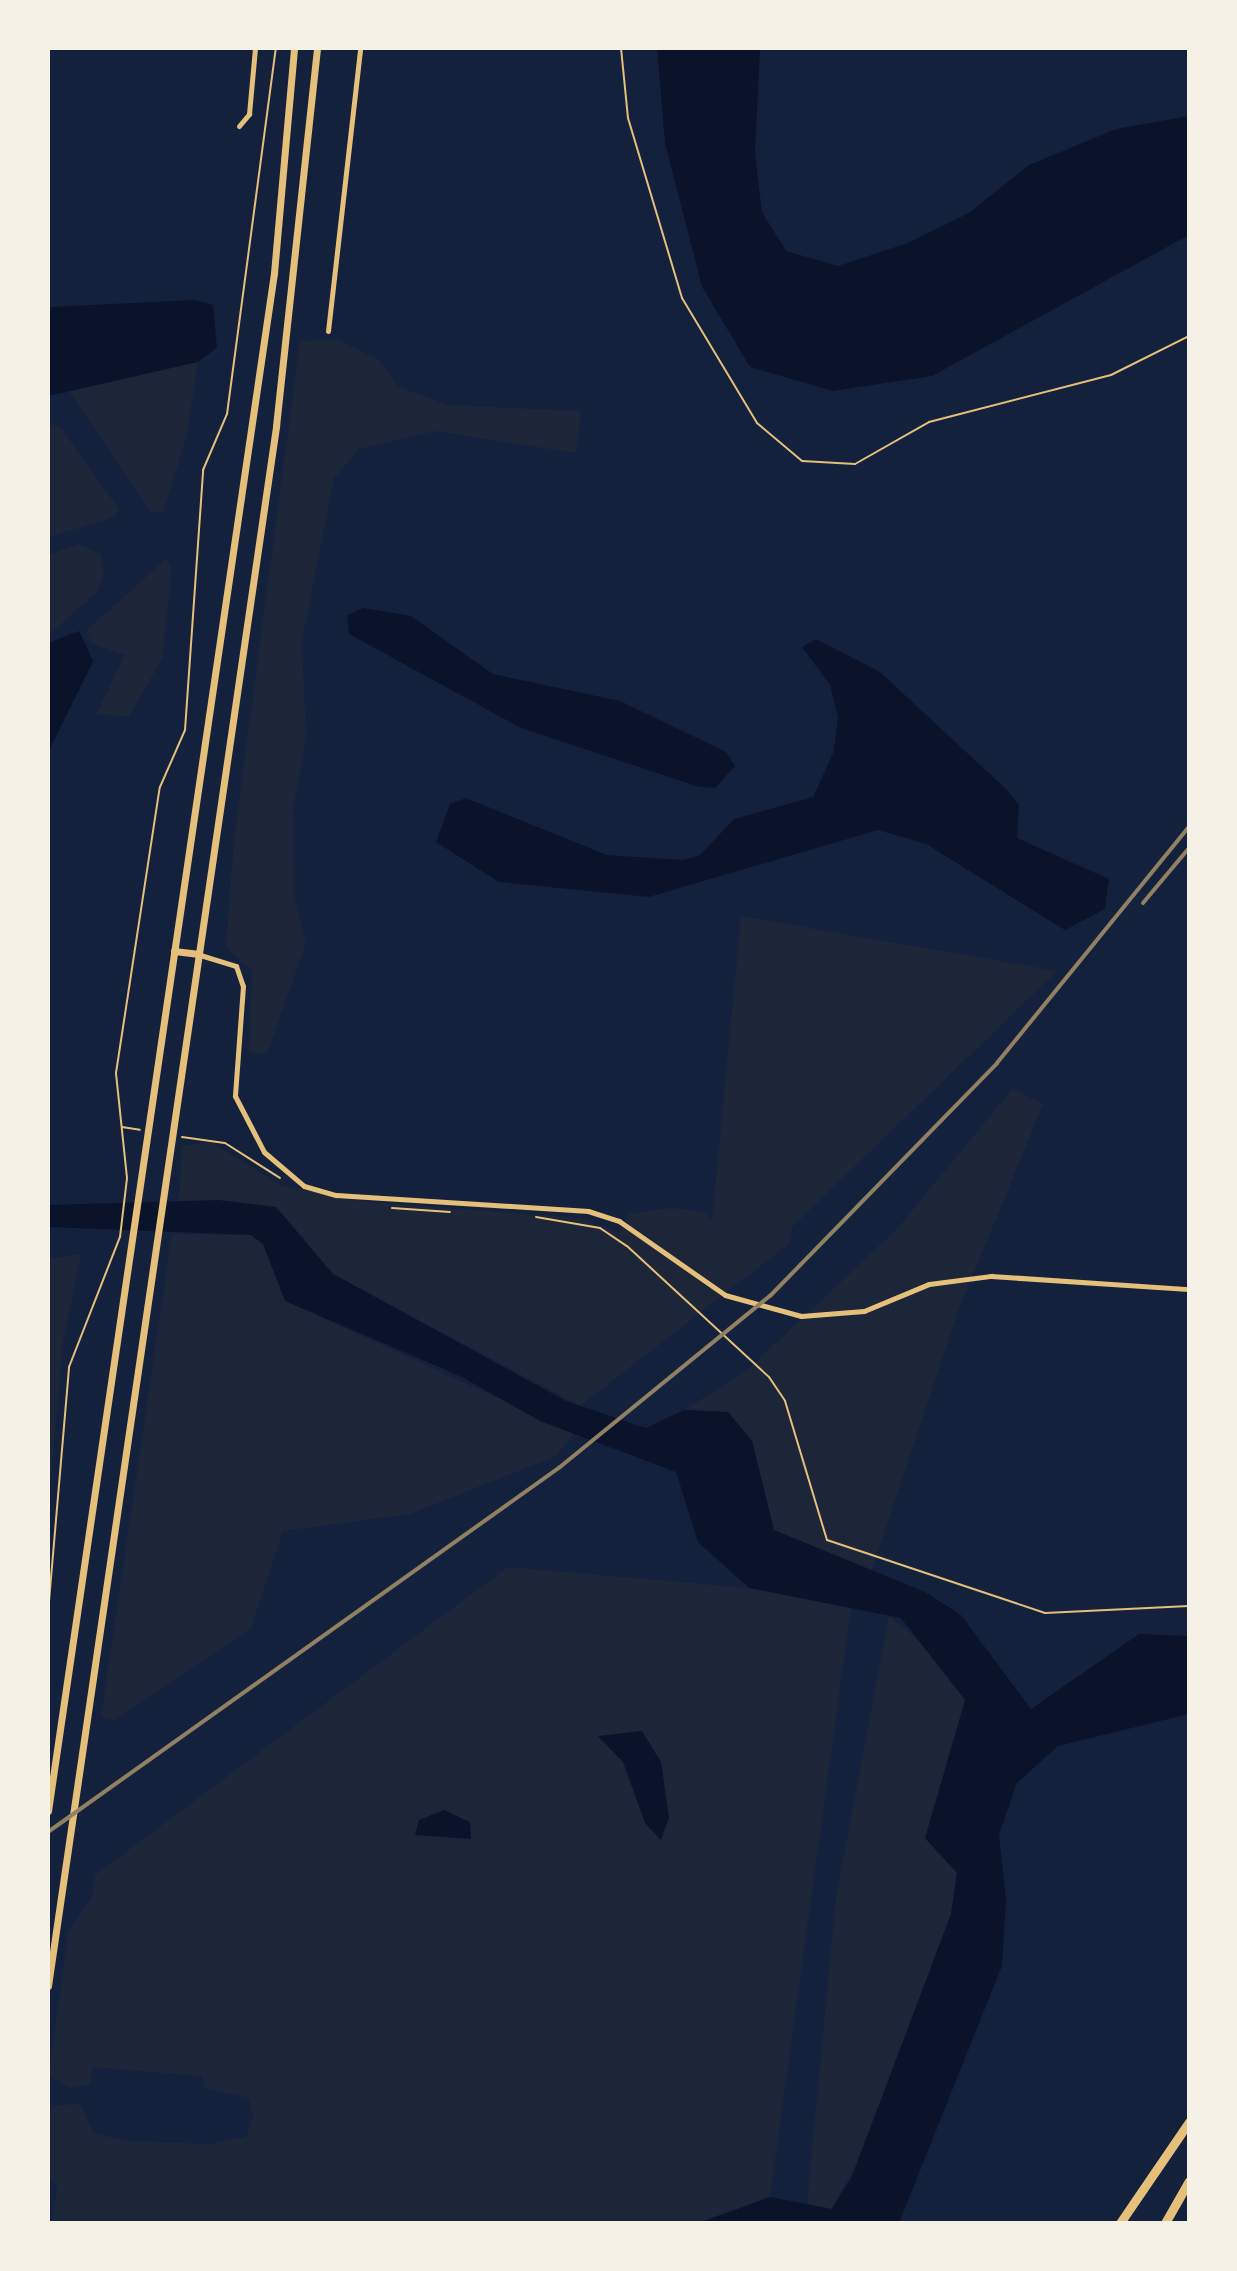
<!DOCTYPE html>
<style>
body{margin:0}
#map{position:relative;width:1237px;height:2271px;overflow:hidden;background:#14213d;font-family:"DM Sans",sans-serif}
div>[style]{position:absolute}
.green>*{inset:0;background:#1d2539}
.water>*{inset:0;background:#0b132b}
.path>*{height:2px;margin:-1px;padding:0 1px;transform-origin:1px;border-radius:1px;background:#e5c07b}
.minor>*{height:5px;margin:-2.5px;padding:0 2.5px;transform-origin:2.5px;border-radius:2.5px;background:#e5c07b}
.secondary>*{height:7px;margin:-3.5px;padding:0 3.5px;transform-origin:3.5px;border-radius:3.5px;background:#e5c07b}
.motorway>*{height:9px;margin:-4.5px;padding:0 4.5px;transform-origin:4.5px;border-radius:4.5px;background:#e5c07b}
.rail>*{height:4px;margin:-2px;padding:0 2px;transform-origin:2px;border-radius:2px;background:#918062}
span{translate:-50% -50%;white-space:nowrap;text-align:center;line-height:1.15;-webkit-text-stroke:6px #f6f1e7;paint-order:stroke}
.frame{position:absolute;inset:0;border:50px solid #f6f1e7;pointer-events:none}
</style>
<div id="map">
<div class="green">
<div style="clip-path:polygon(339px 340px,380px 361px,399px 387px,448px 405px,581px 411px,576px 453px,435px 431px,359px 449px,334px 478px,302px 641px,306px 738px,293px 809px,294px 897px,306px 943px,267px 1054px,249px 1052px,252px 971px,226px 947px,234px 839px,300px 341px)"></div>
<div style="clip-path:polygon(198px 362px,186px 439px,163px 512px,152px 513px,66px 387px)"></div>
<div style="clip-path:polygon(48px 423px,60px 427px,119px 509px,115px 517px,48px 537px)"></div>
<div style="clip-path:polygon(79px 544px,101px 554px,104px 573px,97px 592px,48px 636px,48px 555px)"></div>
<div style="clip-path:polygon(166px 559px,172px 567px,162px 659px,129px 716px,96px 715px,125px 655px,91px 643px,86px 631px)"></div>
<div style="clip-path:polygon(741px 916px,1057px 971px,792px 1227px,790px 1243px,580px 1406px,333px 1274px,276px 1207px,179px 1200px,182px 1146px,212px 1142px,280px 1185px,359px 1201px,581px 1218px,619px 1233px,628px 1214px,671px 1208px,704px 1212px,712px 1221px)"></div>
<div style="clip-path:polygon(1012px 1089px,1043px 1104px,959px 1309px,871px 1573px,774px 1530px,752px 1441px,728px 1412px,684px 1410px,746px 1371px,898px 1228px)"></div>
<div style="clip-path:polygon(172px 1234px,251px 1235px,263px 1244px,286px 1301px,574px 1433px,556px 1456px,410px 1514px,283px 1531px,251px 1628px,114px 1721px,101px 1717px)"></div>
<div style="clip-path:polygon(81px 1254px,63px 1343px,48px 1511px,48px 1259px)"></div>
<div style="clip-path:polygon(508px 1567px,749px 1588px,851px 1608px,770px 2197px,698px 2223px,52px 2223px,57px 2186px,48px 2177px,48px 2112px,55px 2106px,80px 2103px,93px 2133px,127px 2141px,209px 2144px,246px 2137px,253px 2116px,249px 2098px,205px 2088px,201px 2076px,92px 2067px,90px 2084px,70px 2088px,49px 2075px,68px 1932px,92px 1897px,95px 1875px)"></div>
<div style="clip-path:polygon(889px 1616px,931px 1650px,966px 1700px,925px 1838px,957px 1872px,951px 1914px,875px 2126px,832px 2209px,807px 2204px,836px 1897px)"></div>
</div>
<div class="water">
<div style="clip-path:polygon(657px 48px,760px 48px,755px 153px,762px 212px,786px 251px,838px 266px,908px 243px,969px 213px,1029px 165px,1116px 129px,1189px 116px,1189px 235px,932px 376px,833px 391px,750px 367px,702px 287px,665px 143px)"></div>
<div style="clip-path:polygon(195px 300px,213px 305px,217px 348px,198px 362px,48px 396px,48px 307px)"></div>
<div style="clip-path:polygon(363px 608px,411px 616px,493px 674px,620px 701px,726px 752px,735px 766px,715px 788px,699px 787px,521px 728px,349px 634px,347px 616px)"></div>
<div style="clip-path:polygon(79px 631px,93px 661px,48px 753px,48px 643px)"></div>
<div style="clip-path:polygon(816px 639px,880px 672px,1006px 789px,1019px 805px,1017px 838px,1109px 879px,1105px 909px,1065px 930px,926px 844px,878px 830px,649px 897px,499px 882px,436px 842px,450px 804px,466px 798px,607px 855px,683px 860px,700px 855px,734px 819px,813px 797px,834px 751px,838px 717px,830px 685px,802px 647px)"></div>
<div style="clip-path:polygon(219px 1200px,276px 1207px,333px 1274px,566px 1401px,646px 1428px,684px 1410px,728px 1412px,752px 1441px,774px 1530px,925px 1592px,961px 1615px,1031px 1709px,1139px 1634px,1189px 1636px,1189px 1714px,1058px 1746px,1017px 1783px,999px 1835px,1006px 1899px,1002px 1966px,899px 2223px,698px 2223px,770px 2197px,832px 2209px,852px 2176px,951px 1914px,957px 1873px,925px 1838px,965px 1700px,901px 1618px,749px 1588px,698px 1542px,676px 1472px,540px 1421px,462px 1377px,285px 1301px,263px 1244px,251px 1235px,48px 1227px,48px 1205px)"></div>
<div style="clip-path:polygon(642px 1731px,661px 1762px,669px 1818px,661px 1840px,645px 1823px,623px 1762px,598px 1736px)"></div>
<div style="clip-path:polygon(444px 1810px,470px 1822px,471px 1839px,415px 1835px,419px 1820px)"></div>
</div>
<div class="path">
<div style="left:621px;top:48px;width:70px;rotate:84.3deg"></div>
<div style="left:628px;top:118px;width:188px;rotate:73.3deg"></div>
<div style="left:682px;top:298px;width:146px;rotate:59deg"></div>
<div style="left:757px;top:423px;width:59px;rotate:40.2deg"></div>
<div style="left:802px;top:461px;width:53px;rotate:3.2deg"></div>
<div style="left:855px;top:464px;width:85px;rotate:-29.6deg"></div>
<div style="left:929px;top:422px;width:188px;rotate:-14.5deg"></div>
<div style="left:1111px;top:375px;width:87px;rotate:-26.6deg"></div>
<div style="left:122px;top:1127px;width:18px;rotate:9deg"></div>
<div style="left:182px;top:1137px;width:43px;rotate:7.9deg"></div>
<div style="left:225px;top:1143px;width:65px;rotate:32.5deg"></div>
<div style="left:392px;top:1208px;width:58px;rotate:3.9deg"></div>
<div style="left:536px;top:1217px;width:65px;rotate:9.8deg"></div>
<div style="left:600px;top:1228px;width:32px;rotate:34deg"></div>
<div style="left:627px;top:1246px;width:193px;rotate:42.7deg"></div>
<div style="left:769px;top:1377px;width:29px;rotate:56deg"></div>
<div style="left:785px;top:1401px;width:145px;rotate:73.2deg"></div>
<div style="left:827px;top:1540px;width:230px;rotate:18.5deg"></div>
<div style="left:1045px;top:1613px;width:144px;rotate:-2.8deg"></div>
<div style="left:48px;top:1613px;width:247px;rotate:-85.1deg"></div>
<div style="left:69px;top:1367px;width:140px;rotate:-68.6deg"></div>
<div style="left:120px;top:1237px;width:59px;rotate:-83.2deg"></div>
<div style="left:127px;top:1178px;width:106px;rotate:-96deg"></div>
<div style="left:116px;top:1073px;width:289px;rotate:-81.3deg"></div>
<div style="left:160px;top:787px;width:62px;rotate:-66.3deg"></div>
<div style="left:185px;top:730px;width:261px;rotate:-86deg"></div>
<div style="left:203px;top:470px;width:61px;rotate:-66.8deg"></div>
<div style="left:227px;top:414px;width:369px;rotate:-82.4deg"></div>
</div>
<div class="minor">
<div style="left:239px;top:126px;width:16px;rotate:-50deg"></div>
<div style="left:249px;top:114px;width:66px;rotate:-84.8deg"></div>
<div style="left:328px;top:331px;width:285px;rotate:-83.5deg"></div>
<div style="left:197px;top:954px;width:41px;rotate:17.1deg"></div>
<div style="left:236px;top:966px;width:21px;rotate:71deg"></div>
<div style="left:243px;top:986px;width:110px;rotate:94.2deg"></div>
<div style="left:235px;top:1096px;width:63px;rotate:62.6deg"></div>
<div style="left:264px;top:1152px;width:52px;rotate:40.4deg"></div>
<div style="left:304px;top:1186px;width:33px;rotate:16deg"></div>
<div style="left:336px;top:1195px;width:253px;rotate:3.6deg"></div>
<div style="left:588px;top:1211px;width:33px;rotate:18deg"></div>
<div style="left:619px;top:1221px;width:129px;rotate:34.9deg"></div>
<div style="left:725px;top:1295px;width:79px;rotate:15.4deg"></div>
<div style="left:801px;top:1316px;width:63px;rotate:-4.5deg"></div>
<div style="left:864px;top:1311px;width:70px;rotate:-22.6deg"></div>
<div style="left:929px;top:1284px;width:63px;rotate:-7.4deg"></div>
<div style="left:991px;top:1276px;width:198px;rotate:3.8deg"></div>
</div>
<div class="secondary">
<div style="left:174px;top:951px;width:23px;rotate:7deg"></div>
<div style="left:48px;top:1811px;width:1555px;rotate:-81.64deg"></div>
<div style="left:274px;top:273px;width:226px;rotate:-84.9deg"></div>
<div style="left:48px;top:1986px;width:1577px;rotate:-81.68deg"></div>
<div style="left:276px;top:426px;width:380px;rotate:-83.8deg"></div>
</div>
<div class="motorway">
<div style="left:1120px;top:2223px;width:122px;rotate:-55.7deg"></div>
<div style="left:1165px;top:2223px;width:48px;rotate:-60.3deg"></div>
</div>
<div class="rail">
<div style="left:1143px;top:903px;width:72px;rotate:-50.1deg"></div>
<div style="left:48px;top:1832px;width:629px;rotate:-35.48deg"></div>
<div style="left:560px;top:1467px;width:271px;rotate:-39.2deg"></div>
<div style="left:770px;top:1296px;width:325px;rotate:-45.7deg"></div>
<div style="left:997px;top:1063px;width:304px;rotate:-50.9deg"></div>
</div>
<div class="frame"></div>
</div>
